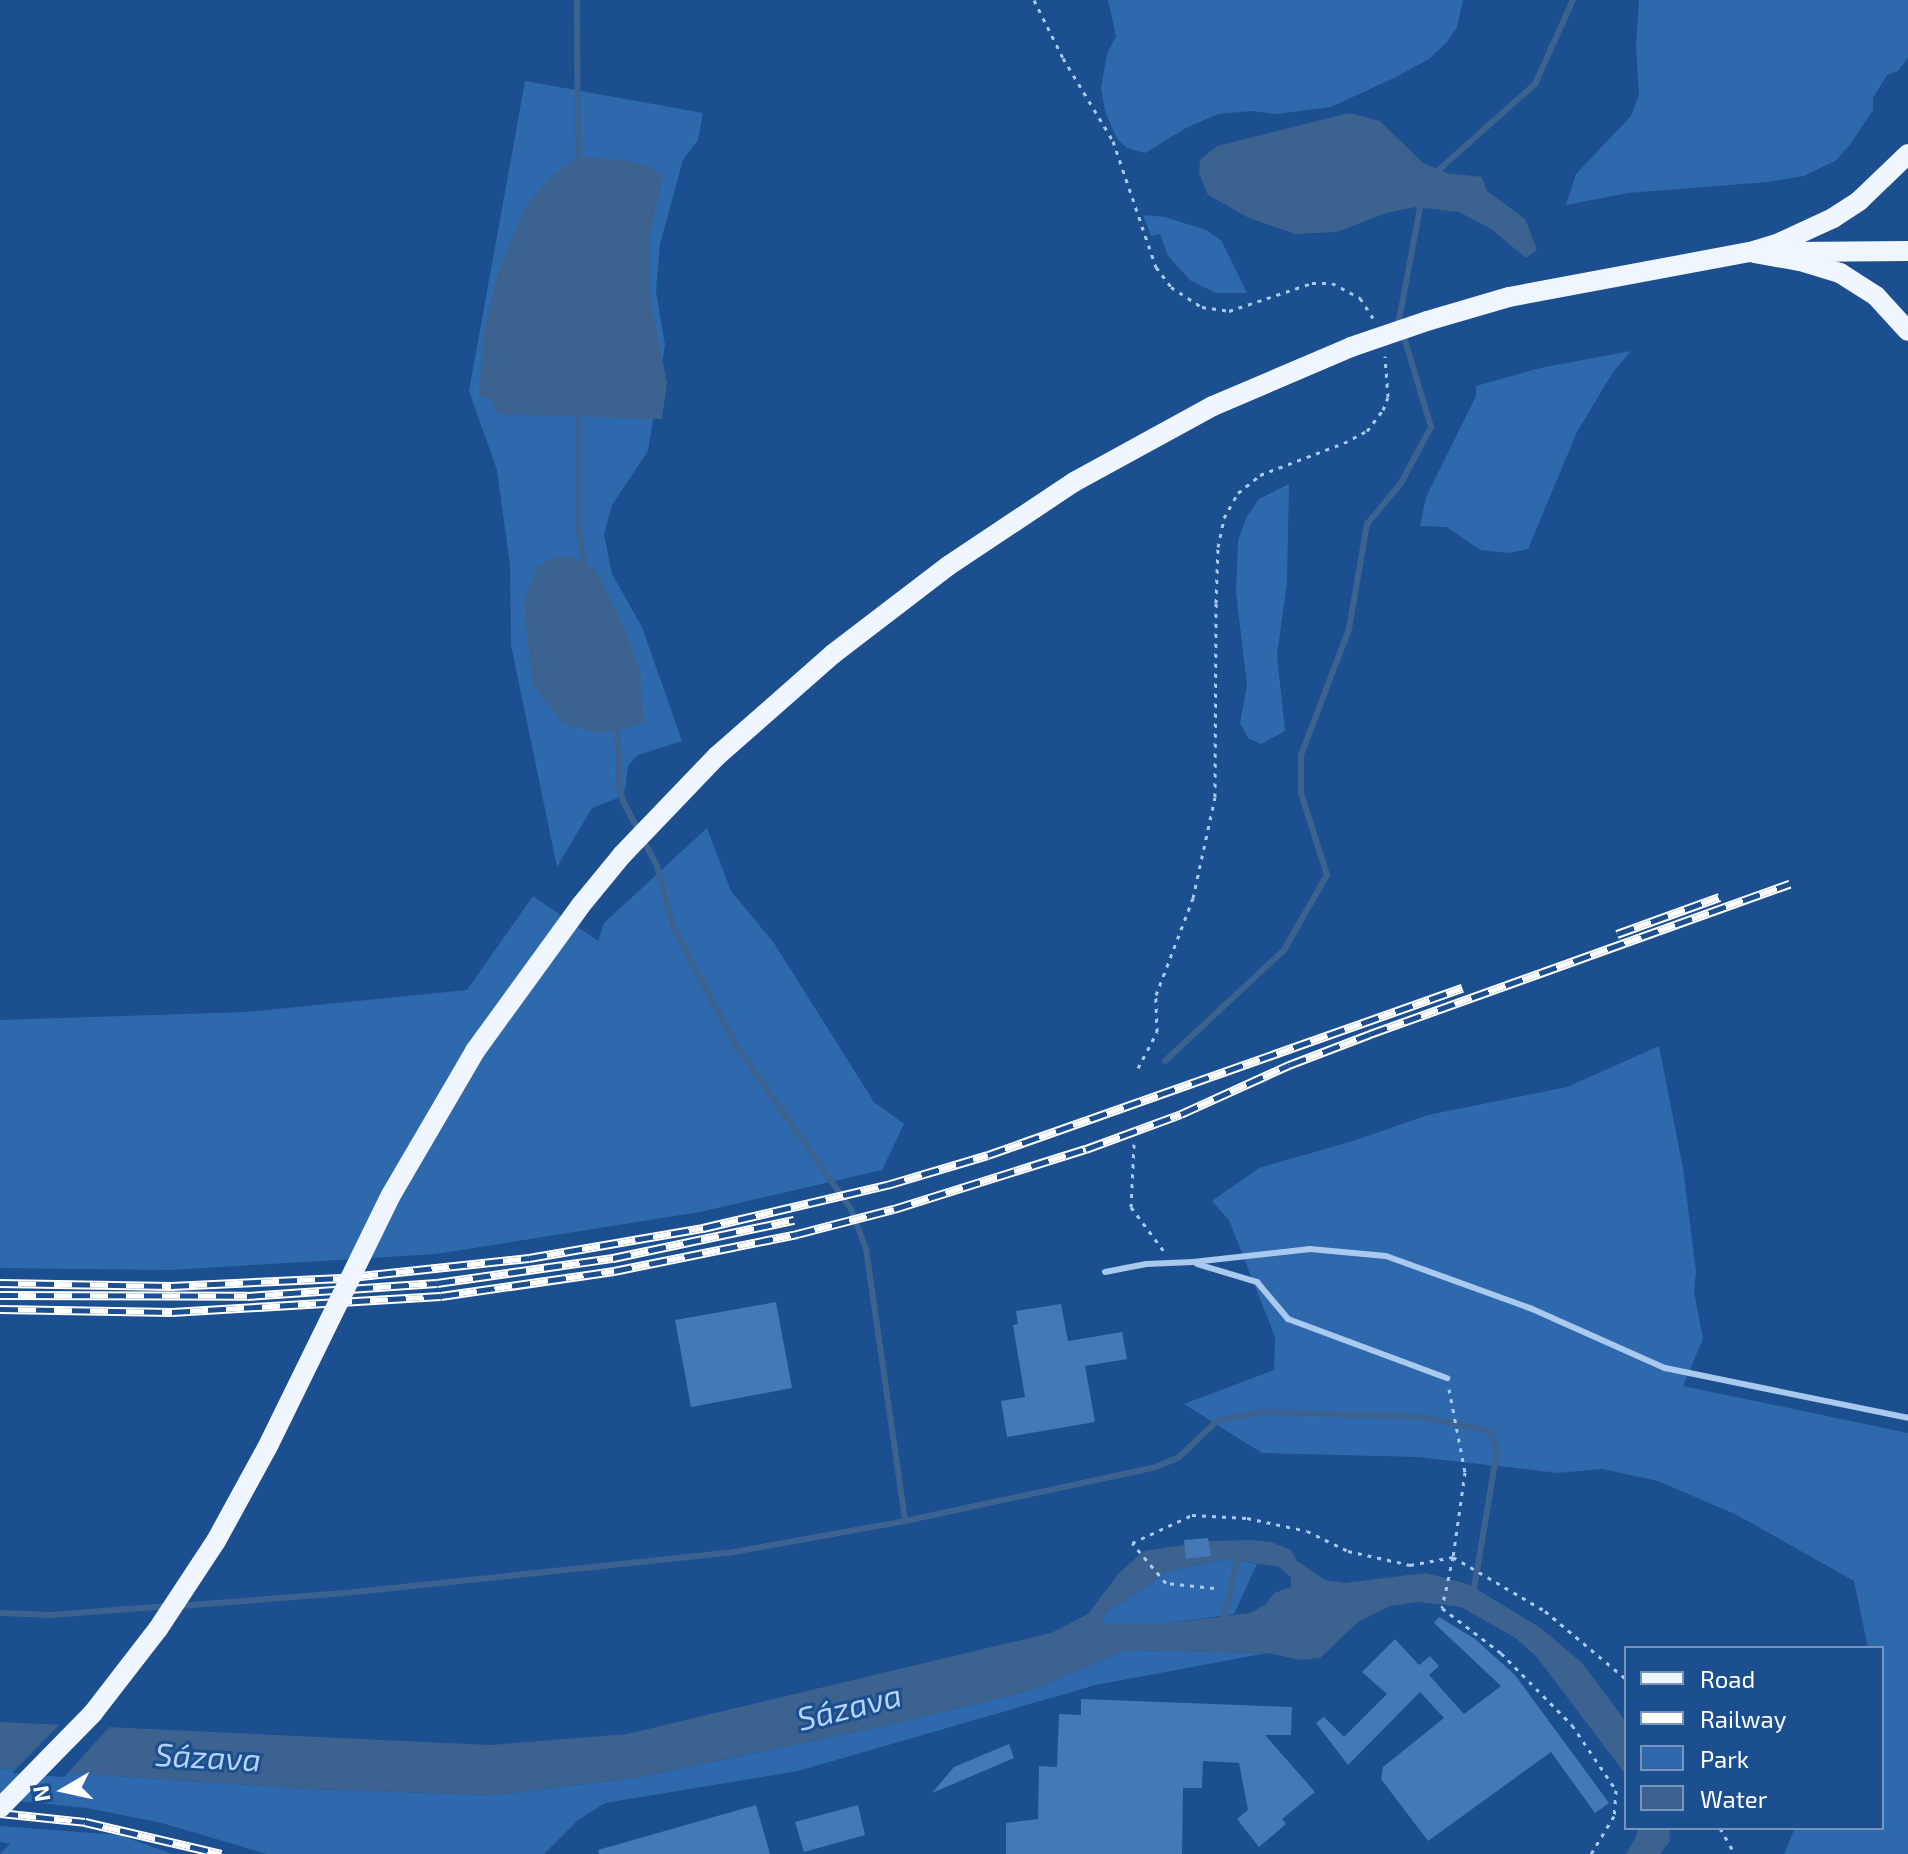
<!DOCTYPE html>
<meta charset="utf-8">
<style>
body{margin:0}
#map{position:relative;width:1908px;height:1854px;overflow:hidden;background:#1b4f8f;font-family:"Exo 2",sans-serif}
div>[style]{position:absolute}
.green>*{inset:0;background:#2e69ad}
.water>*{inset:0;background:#3c6290}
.pier>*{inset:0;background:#1b4f8f}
.stream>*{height:6px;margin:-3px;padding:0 3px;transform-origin:3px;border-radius:3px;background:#3c6290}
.building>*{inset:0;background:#4478b7}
.path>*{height:3px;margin-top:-1.5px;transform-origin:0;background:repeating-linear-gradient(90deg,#a9c9ee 0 4px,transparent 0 10px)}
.lane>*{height:6px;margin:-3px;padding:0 3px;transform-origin:3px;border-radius:3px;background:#a9c9ee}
.primary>*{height:20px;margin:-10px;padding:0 10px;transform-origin:10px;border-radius:10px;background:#f0f6ff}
.rail>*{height:9px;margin-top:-4.5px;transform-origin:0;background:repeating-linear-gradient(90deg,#1b4f8f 0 18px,#fff 0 36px);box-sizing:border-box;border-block:2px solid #fff}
.primary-bridge>*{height:20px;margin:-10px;padding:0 10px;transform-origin:10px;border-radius:10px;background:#f0f6ff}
span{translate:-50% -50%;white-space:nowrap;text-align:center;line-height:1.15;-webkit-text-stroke:6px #1b4f8f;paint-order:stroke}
.water-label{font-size:32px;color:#b5d3f5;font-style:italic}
.legend{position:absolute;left:1624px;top:1646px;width:260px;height:184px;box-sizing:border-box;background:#1b4f8f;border:2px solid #7695bc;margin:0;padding:10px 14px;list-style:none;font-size:24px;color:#fff}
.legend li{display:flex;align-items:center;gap:16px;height:40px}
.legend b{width:40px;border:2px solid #7695bc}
.north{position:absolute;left:24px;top:1750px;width:80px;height:80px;-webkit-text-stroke:6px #1b4f8f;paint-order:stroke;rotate:261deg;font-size:22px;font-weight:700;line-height:32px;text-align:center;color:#fff}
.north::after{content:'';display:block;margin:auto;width:28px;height:36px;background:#fff;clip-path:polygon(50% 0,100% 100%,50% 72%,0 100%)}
</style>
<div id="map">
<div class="green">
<div style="clip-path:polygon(1108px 0,1463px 0,1457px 27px,1447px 42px,1429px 59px,1396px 77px,1331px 107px,1276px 114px,1252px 111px,1218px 114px,1186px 128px,1145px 153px,1127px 148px,1117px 139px,1105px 111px,1101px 88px,1107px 54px,1116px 36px)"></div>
<div style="clip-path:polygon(1639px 0,1908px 0,1908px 58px,1898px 71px,1887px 75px,1873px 98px,1873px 110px,1849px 146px,1835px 161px,1804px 176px,1768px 182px,1628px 193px,1566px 205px,1576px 174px,1631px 116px,1639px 95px,1636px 45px)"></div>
<div style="clip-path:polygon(525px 81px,703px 113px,698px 140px,683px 160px,660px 244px,656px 291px,665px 345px,648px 451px,612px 505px,604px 534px,612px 574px,642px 627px,682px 741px,638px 755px,628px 766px,625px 789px,618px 798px,592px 808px,557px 867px,511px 645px,510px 565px,497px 470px,469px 391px)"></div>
<div style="clip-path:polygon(1143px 215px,1165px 217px,1206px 230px,1221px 240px,1247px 293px,1216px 293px,1191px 281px,1168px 256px,1160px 234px,1151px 236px)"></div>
<div style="clip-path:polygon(1631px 351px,1613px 372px,1577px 432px,1528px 549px,1508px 553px,1480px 550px,1447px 527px,1420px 526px,1426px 497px,1476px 396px,1476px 386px,1540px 368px)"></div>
<div style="clip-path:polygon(1289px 484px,1287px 583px,1277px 655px,1285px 731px,1261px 744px,1248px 738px,1240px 723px,1247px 685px,1236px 592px,1238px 541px,1246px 518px,1259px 499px)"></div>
<div style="clip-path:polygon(707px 828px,731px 891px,774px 943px,874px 1102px,904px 1124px,882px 1170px,700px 1212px,436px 1254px,170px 1270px,0 1268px,0 1020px,246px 1012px,467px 990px,533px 896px,598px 941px,604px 923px)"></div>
<div style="clip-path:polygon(1659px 1046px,1683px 1168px,1696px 1272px,1694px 1291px,1703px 1339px,1683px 1386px,1908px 1433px,1908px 1854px,1784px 1854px,1795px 1828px,1882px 1828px,1882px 1648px,1868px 1648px,1854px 1581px,1737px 1515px,1658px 1481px,1602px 1469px,1558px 1473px,1418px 1457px,1262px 1453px,1184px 1404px,1274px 1370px,1275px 1337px,1229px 1220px,1212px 1201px,1259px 1168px,1353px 1141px,1428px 1115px,1567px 1087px)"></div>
<div style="clip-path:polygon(1228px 1559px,1257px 1564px,1234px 1614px,1169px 1623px,1101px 1623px,1106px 1613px,1168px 1571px)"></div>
<div style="clip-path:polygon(1126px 1650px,1267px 1653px,1096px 1685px,798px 1771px,605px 1803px,577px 1821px,544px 1854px,267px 1854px,162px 1823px,87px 1808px,0 1799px,0 1768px,308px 1789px,493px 1795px,635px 1778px,885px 1726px,1035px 1689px)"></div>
<div style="clip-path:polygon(0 1826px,119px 1835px,173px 1854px,0 1854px,10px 1844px,0 1842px)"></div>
</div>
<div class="water">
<div style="clip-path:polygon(1349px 113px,1380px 121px,1423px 163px,1447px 173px,1482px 177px,1487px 191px,1525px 219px,1537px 250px,1526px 258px,1491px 229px,1459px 212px,1416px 207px,1386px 213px,1337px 232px,1295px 234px,1249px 218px,1208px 195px,1199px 173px,1200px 160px,1217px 146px)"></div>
<div style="clip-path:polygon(580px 157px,622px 160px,648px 166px,663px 176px,650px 235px,650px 297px,667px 383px,662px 419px,498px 414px,491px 398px,479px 397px,483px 338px,497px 275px,526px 205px,556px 172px)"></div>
<div style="clip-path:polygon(570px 556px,596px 570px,621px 621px,640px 669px,644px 723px,617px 731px,595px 733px,563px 723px,532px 684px,524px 603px,536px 568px,550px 558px)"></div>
<div style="clip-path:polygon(evenodd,1251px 1540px,1271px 1542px,1291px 1550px,1297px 1561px,1325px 1580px,1344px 1583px,1425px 1573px,1468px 1584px,1541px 1628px,1583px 1664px,1626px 1722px,1626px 1775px,1536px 1656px,1514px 1637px,1461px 1607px,1418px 1602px,1390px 1606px,1358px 1622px,1320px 1658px,1301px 1660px,1267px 1653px,1126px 1650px,1035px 1689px,885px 1726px,635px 1778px,493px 1795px,308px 1789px,0 1768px,0 1722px,490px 1745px,627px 1734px,1051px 1633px,1088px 1614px,1119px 1573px,1144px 1551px,1210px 1541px,1251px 1540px,1228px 1559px,1280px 1567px,1291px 1578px,1291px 1587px,1274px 1593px,1266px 1604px,1250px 1613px,1169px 1623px,1102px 1623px,1106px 1613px,1168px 1571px,1228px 1559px)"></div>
<div style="clip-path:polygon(1637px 1828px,1669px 1828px,1670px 1841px,1660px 1854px,1626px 1854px,1637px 1835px)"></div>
</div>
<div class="pier">
<div style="clip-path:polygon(63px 1721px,113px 1723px,64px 1777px,12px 1773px)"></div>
</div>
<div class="stream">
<div style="left:577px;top:0;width:164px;rotate:89.7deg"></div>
<div style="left:1434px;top:174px;width:135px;rotate:-41.7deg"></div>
<div style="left:1535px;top:84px;width:92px;rotate:-65.7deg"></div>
<div style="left:579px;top:412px;width:120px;rotate:90deg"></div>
<div style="left:579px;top:532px;width:36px;rotate:82deg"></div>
<div style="left:617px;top:725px;width:60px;rotate:88.1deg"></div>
<div style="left:619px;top:785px;width:16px;rotate:76deg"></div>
<div style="left:623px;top:801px;width:73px;rotate:62.4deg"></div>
<div style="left:657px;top:866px;width:62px;rotate:75.1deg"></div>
<div style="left:673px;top:926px;width:133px;rotate:62.3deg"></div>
<div style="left:735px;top:1044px;width:202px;rotate:54.9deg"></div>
<div style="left:851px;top:1209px;width:43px;rotate:69.4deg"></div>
<div style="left:866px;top:1249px;width:275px;rotate:81.8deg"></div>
<div style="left:1165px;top:1061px;width:163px;rotate:-43deg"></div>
<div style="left:1284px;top:950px;width:86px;rotate:-60.2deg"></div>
<div style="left:1327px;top:875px;width:86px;rotate:-107.6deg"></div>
<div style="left:1301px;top:793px;width:38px;rotate:-90deg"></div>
<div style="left:1301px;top:755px;width:135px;rotate:-69.1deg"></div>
<div style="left:1349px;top:629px;width:107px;rotate:-80.3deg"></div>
<div style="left:1367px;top:524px;width:53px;rotate:-50.3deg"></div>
<div style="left:1401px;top:483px;width:64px;rotate:-61.8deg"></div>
<div style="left:1431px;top:427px;width:112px;rotate:-106.7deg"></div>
<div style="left:1399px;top:320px;width:120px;rotate:-79.4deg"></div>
<div style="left:179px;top:1606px;width:167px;rotate:-4.5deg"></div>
<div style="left:345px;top:1593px;width:385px;rotate:-6deg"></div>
<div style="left:728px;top:1553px;width:180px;rotate:-10.2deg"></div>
<div style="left:905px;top:1521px;width:254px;rotate:-12.1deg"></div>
<div style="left:1153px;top:1468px;width:27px;rotate:-22deg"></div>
<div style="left:1178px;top:1458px;width:55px;rotate:-43.5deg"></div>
<div style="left:1218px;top:1420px;width:44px;rotate:-10.5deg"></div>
<div style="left:1261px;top:1412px;width:161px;rotate:1.8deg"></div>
<div style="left:1422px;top:1417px;width:69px;rotate:11.6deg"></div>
<div style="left:1490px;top:1431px;width:21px;rotate:71deg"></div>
<div style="left:1497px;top:1451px;width:146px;rotate:99.5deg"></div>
<div style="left:0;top:1613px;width:51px;rotate:2.2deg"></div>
<div style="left:51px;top:1615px;width:117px;rotate:-4.4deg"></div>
<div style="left:1223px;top:1623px;width:69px;rotate:-77.4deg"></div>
</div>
<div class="building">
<div style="clip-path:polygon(776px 1302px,792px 1388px,691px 1407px,675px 1320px)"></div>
<div style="clip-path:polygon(1061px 1304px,1068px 1341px,1122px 1332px,1127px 1359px,1085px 1366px,1095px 1422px,1007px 1437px,1001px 1401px,1025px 1397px,1013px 1325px,1018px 1324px,1016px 1311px)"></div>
<div style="clip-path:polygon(1208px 1538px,1211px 1556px,1186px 1559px,1184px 1540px)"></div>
<div style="clip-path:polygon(1439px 1617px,1475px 1639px,1515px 1675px,1609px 1803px,1595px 1813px,1551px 1752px,1428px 1841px,1381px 1779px,1383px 1767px,1444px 1718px,1420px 1692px,1348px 1765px,1316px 1723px,1324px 1717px,1344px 1737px,1387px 1694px,1362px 1672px,1395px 1639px,1419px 1665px,1430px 1656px,1439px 1666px,1429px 1675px,1464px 1714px,1501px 1686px,1434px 1623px)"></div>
<div style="clip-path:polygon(1081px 1699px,1292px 1707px,1291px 1735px,1265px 1735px,1315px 1792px,1282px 1819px,1286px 1824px,1259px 1847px,1237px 1819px,1248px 1810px,1239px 1763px,1203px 1761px,1202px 1788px,1183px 1788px,1182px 1854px,1006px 1854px,1006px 1823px,1038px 1819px,1039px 1766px,1057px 1767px,1059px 1714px,1081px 1715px)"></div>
<div style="clip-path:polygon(1009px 1744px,1014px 1758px,932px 1793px,954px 1767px)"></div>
<div style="clip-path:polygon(756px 1805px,770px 1854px,599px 1854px,598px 1850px)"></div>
<div style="clip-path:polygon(858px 1805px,865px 1835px,804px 1852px,795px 1822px)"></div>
</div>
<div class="path">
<div style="left:1034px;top:0;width:65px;rotate:63.4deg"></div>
<div style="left:1063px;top:58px;width:97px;rotate:58.9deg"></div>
<div style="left:1113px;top:141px;width:133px;rotate:71.2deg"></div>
<div style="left:1156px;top:267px;width:25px;rotate:53deg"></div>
<div style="left:1171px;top:287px;width:37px;rotate:33deg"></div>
<div style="left:1202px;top:307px;width:27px;rotate:8deg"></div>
<div style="left:1229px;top:311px;width:88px;rotate:-18.6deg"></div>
<div style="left:1312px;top:283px;width:20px"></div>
<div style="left:1332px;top:283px;width:32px;rotate:28deg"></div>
<div style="left:1360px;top:298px;width:24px;rotate:57deg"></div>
<div style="left:1138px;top:1068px;width:41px;rotate:-62.2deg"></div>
<div style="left:1157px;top:1032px;width:37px;rotate:-92deg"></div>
<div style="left:1156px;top:995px;width:104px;rotate:-69.1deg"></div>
<div style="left:1193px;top:898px;width:103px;rotate:-77.7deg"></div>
<div style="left:1215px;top:797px;width:194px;rotate:-89.7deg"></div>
<div style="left:1216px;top:603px;width:56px;rotate:-88deg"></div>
<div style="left:1218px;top:547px;width:30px;rotate:-78deg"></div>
<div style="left:1224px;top:518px;width:29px;rotate:-61deg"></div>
<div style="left:1238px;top:493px;width:28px;rotate:-39deg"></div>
<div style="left:1260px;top:475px;width:90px;rotate:-20.9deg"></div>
<div style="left:1344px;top:443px;width:26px;rotate:-28deg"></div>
<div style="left:1367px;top:431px;width:26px;rotate:-53deg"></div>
<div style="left:1383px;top:410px;width:14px;rotate:-69deg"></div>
<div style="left:1388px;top:397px;width:41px;rotate:-94.2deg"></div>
<div style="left:1134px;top:1144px;width:63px;rotate:92.7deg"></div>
<div style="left:1131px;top:1207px;width:54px;rotate:53.3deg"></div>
<div style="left:1449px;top:1389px;width:85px;rotate:79.1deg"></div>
<div style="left:1465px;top:1472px;width:86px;rotate:98deg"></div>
<div style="left:1453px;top:1557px;width:52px;rotate:102.2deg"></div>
<div style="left:1442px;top:1608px;width:74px;rotate:37.3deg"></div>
<div style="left:1501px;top:1653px;width:101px;rotate:45.4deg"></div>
<div style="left:1572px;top:1725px;width:78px;rotate:55.9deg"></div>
<div style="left:1616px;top:1790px;width:26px;rotate:94deg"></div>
<div style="left:1614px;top:1816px;width:44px;rotate:121.2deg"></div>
<div style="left:1214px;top:1588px;width:48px;rotate:-174.1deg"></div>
<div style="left:1166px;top:1583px;width:52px;rotate:-130.4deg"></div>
<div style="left:1132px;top:1543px;width:66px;rotate:-25deg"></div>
<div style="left:1192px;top:1515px;width:55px;rotate:3.1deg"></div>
<div style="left:1247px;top:1518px;width:61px;rotate:12.2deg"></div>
<div style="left:1307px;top:1531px;width:46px;rotate:26deg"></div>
<div style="left:1348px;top:1551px;width:64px;rotate:12.7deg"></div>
<div style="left:1410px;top:1565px;width:44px;rotate:-10.5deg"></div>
<div style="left:1453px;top:1557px;width:107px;rotate:30.4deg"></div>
<div style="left:1545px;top:1611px;width:106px;rotate:40deg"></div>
<div style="left:1720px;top:1828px;width:30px;rotate:60deg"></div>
</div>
<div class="lane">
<div style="left:1197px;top:1264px;width:63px;rotate:16.7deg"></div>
<div style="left:1257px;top:1282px;width:48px;rotate:50deg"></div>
<div style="left:1288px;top:1319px;width:170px;rotate:20.4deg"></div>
<div style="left:1105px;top:1272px;width:42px;rotate:-11deg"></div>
<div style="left:1146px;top:1264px;width:47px;rotate:-2.4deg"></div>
<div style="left:1193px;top:1262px;width:118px;rotate:-6.3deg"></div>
<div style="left:1310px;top:1249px;width:76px;rotate:5.3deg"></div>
<div style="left:1386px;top:1256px;width:153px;rotate:19.9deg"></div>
<div style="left:1530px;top:1308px;width:148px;rotate:24deg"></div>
<div style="left:1665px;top:1368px;width:248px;rotate:11.6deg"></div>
</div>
<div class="primary">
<div style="left:1794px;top:252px;width:114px;rotate:-0.5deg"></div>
<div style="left:1754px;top:253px;width:47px;rotate:9.9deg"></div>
<div style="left:1800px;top:261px;width:42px;rotate:16.7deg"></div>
<div style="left:1840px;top:273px;width:43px;rotate:32.6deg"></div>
<div style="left:1876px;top:296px;width:47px;rotate:47.6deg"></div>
<div style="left:1427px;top:321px;width:85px;rotate:-16.3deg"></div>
<div style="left:1509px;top:297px;width:245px;rotate:-10.6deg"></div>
<div style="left:1750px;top:252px;width:30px;rotate:-17deg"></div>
<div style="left:1779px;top:243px;width:60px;rotate:-24.8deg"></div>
<div style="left:1833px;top:218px;width:31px;rotate:-33deg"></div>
<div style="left:1859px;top:201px;width:68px;rotate:-43.8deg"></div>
<div style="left:391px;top:1195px;width:167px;rotate:-59.7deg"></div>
<div style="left:475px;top:1051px;width:180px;rotate:-54deg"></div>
<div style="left:581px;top:905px;width:65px;rotate:-50.6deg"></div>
<div style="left:622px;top:855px;width:137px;rotate:-46.2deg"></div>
<div style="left:717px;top:756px;width:154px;rotate:-41.3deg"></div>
<div style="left:833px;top:654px;width:145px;rotate:-37.4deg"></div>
<div style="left:948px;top:566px;width:151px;rotate:-33.7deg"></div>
<div style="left:1074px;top:482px;width:158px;rotate:-28.7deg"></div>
<div style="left:1213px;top:406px;width:150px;rotate:-23.1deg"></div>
</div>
<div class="rail">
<div style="left:1617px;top:934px;width:109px;rotate:-19.9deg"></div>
<div style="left:0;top:1283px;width:171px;rotate:1deg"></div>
<div style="left:171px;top:1286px;width:171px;rotate:-2.7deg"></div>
<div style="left:342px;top:1278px;width:188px;rotate:-6.1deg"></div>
<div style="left:529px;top:1258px;width:177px;rotate:-9.8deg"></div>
<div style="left:703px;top:1228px;width:189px;rotate:-13.2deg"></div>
<div style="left:887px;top:1185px;width:105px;rotate:-16.5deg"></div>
<div style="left:988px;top:1155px;width:503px;rotate:-19.41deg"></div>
<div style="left:0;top:1295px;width:247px;rotate:0.2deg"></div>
<div style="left:247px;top:1296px;width:190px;rotate:-3.9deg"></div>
<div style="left:437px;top:1283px;width:178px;rotate:-8.1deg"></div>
<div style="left:613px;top:1258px;width:185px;rotate:-11.9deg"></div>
<div style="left:0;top:1309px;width:172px;rotate:1deg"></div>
<div style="left:172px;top:1312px;width:269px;rotate:-3.4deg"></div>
<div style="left:441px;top:1296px;width:175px;rotate:-8.2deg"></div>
<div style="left:614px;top:1271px;width:187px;rotate:-11.4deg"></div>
<div style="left:797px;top:1234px;width:100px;rotate:-14.5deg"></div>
<div style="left:894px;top:1209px;width:201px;rotate:-17.4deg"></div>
<div style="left:1086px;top:1149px;width:101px;rotate:-20.2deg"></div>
<div style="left:1181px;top:1114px;width:119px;rotate:-24.4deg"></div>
<div style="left:1289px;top:1065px;width:87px;rotate:-20.9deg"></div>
<div style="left:1370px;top:1034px;width:446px;rotate:-19.7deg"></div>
<div style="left:0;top:1813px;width:85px;rotate:6deg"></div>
<div style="left:85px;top:1822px;width:140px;rotate:13.2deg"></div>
</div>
<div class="primary-bridge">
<div style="left:1351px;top:347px;width:80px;rotate:-18.9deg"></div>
<div style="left:0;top:1808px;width:133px;rotate:-45.6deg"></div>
<div style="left:93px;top:1713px;width:106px;rotate:-52.3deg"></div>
<div style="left:158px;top:1629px;width:105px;rotate:-56.6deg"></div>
<div style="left:216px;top:1541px;width:106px;rotate:-61.3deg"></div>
<div style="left:267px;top:1448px;width:282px;rotate:-63.9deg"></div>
</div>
<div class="water-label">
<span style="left:849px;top:1706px;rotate:-14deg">Sázava</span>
<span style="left:208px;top:1756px;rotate:3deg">Sázava</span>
</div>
<ul class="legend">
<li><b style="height:10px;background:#f0f6ff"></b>Road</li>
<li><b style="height:10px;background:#fff"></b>Railway</li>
<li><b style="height:22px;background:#2e69ad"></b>Park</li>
<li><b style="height:22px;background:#3c6290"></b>Water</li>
</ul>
<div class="north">N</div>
</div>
